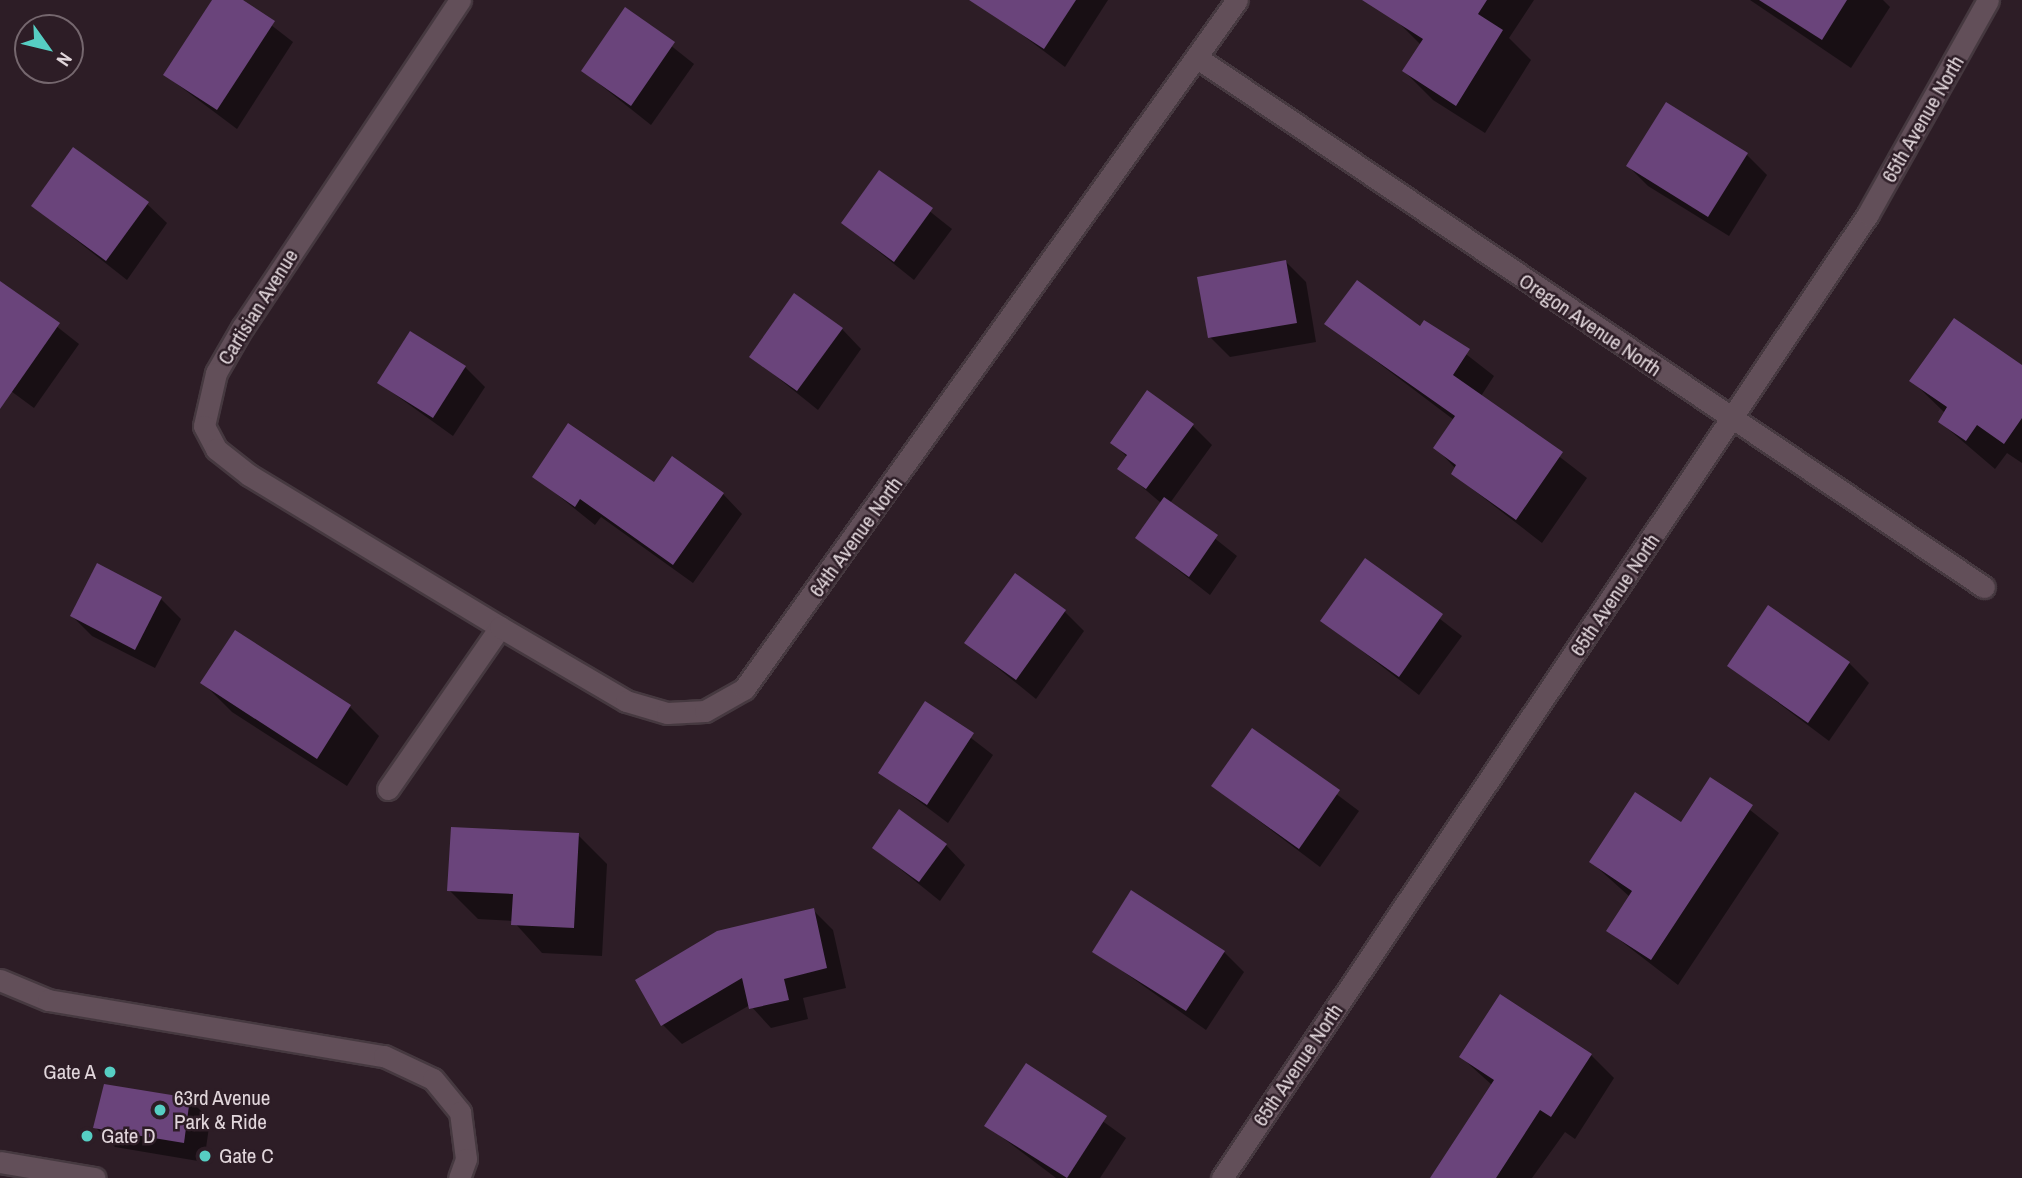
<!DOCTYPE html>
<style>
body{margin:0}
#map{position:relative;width:2022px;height:1178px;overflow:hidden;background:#2d1d26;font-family:"Archivo Narrow",sans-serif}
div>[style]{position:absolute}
.shadow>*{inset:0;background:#0007}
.building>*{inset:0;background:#6a447b}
.roads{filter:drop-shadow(2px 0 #463940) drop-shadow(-2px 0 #463940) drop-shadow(0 2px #463940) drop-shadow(0 -2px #463940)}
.minor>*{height:21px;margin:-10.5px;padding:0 10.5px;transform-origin:10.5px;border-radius:10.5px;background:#624f59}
.dots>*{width:19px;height:19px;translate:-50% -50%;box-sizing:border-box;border:4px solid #2d1d26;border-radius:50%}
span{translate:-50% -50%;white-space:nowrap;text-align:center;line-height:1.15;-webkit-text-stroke:5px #2d1d26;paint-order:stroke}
.street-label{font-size:21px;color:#e1d6db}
.poi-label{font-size:21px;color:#e1d6db}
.right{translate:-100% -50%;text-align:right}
.left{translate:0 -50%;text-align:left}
.north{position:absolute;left:14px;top:14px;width:70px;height:70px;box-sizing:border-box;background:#2d1d26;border:2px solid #75676e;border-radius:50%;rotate:124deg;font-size:19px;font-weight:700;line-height:28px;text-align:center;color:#e1d6db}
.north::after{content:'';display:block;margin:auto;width:24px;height:32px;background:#56cec3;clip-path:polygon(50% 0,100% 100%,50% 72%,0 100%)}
</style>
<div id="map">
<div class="shadow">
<div style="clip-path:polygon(214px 0,239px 0,293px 42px,237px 129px,165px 75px)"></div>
<div style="clip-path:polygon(1013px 0,1108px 0,1065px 67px,1001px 19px)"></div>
<div style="clip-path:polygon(1410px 0,1534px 0,1509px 38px,1531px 60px,1485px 133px,1433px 100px,1404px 71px,1421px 45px,1397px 21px)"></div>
<div style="clip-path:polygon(1750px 0,1883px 0,1890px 7px,1851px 68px)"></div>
<div style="clip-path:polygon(626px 10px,694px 64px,651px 125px,583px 71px)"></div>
<div style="clip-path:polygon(1667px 105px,1747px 155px,1767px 175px,1729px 236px,1648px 186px,1628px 166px)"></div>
<div style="clip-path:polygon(880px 172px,952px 229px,914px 280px,843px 223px)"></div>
<div style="clip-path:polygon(147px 204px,167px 223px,127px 280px,33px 206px)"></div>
<div style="clip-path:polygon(1286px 262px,1306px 282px,1316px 342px,1230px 357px,1210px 337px)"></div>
<div style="clip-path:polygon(9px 289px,79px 344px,34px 408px,0 383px,0 303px)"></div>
<div style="clip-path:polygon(1425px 322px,1494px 376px,1481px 396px,1587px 478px,1542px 543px,1453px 474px,1456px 469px,1435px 447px,1454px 420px,1327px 324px,1421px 329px)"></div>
<div style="clip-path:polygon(842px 329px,861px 349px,818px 410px,752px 357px)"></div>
<div style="clip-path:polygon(465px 367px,485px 387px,453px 436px,379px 383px)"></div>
<div style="clip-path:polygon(2022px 367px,2022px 463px,2007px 453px,1995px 469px,1940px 422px,1945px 413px,1912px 381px)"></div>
<div style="clip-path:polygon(1192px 425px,1212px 445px,1170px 503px,1237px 556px,1210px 595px,1137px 538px,1161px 503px,1120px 468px,1128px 458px,1112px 442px)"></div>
<div style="clip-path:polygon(534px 476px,723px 494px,742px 514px,693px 583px,601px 517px,595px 525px)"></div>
<div style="clip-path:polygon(1365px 561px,1462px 636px,1419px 695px,1322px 620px)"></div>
<div style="clip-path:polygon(98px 566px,161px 599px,181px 619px,155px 668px,92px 636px,72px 616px)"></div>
<div style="clip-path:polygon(1064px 611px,1084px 631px,1036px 699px,967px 643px)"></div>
<div style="clip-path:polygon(235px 633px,350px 707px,379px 736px,347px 786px,232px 712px,203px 683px)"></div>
<div style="clip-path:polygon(1849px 663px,1869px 683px,1829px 741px,1729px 666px)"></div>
<div style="clip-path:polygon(926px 703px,993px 755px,948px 823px,880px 772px)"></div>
<div style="clip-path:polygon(1252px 731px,1359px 811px,1320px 867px,1213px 786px)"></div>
<div style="clip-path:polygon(1711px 779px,1779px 833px,1678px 985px,1608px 931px,1630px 897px,1591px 862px,1681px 824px)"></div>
<div style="clip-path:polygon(578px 835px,607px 864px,602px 956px,542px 953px,513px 921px,478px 919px,449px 890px)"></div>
<div style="clip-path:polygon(946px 845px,965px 865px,940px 901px,874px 848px)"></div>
<div style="clip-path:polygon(813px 910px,833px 930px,846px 988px,803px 998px,808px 1019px,771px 1028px,750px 1005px,682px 1044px,662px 1024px)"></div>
<div style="clip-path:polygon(1094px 951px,1224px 952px,1244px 972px,1206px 1030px)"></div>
<div style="clip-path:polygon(1591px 1055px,1614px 1078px,1575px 1139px,1565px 1132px,1532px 1178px,1431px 1178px,1492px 1085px,1461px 1057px)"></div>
<div style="clip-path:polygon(1026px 1066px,1126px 1138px,1100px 1178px,1056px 1178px,987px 1126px)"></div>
<div style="clip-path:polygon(190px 1100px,210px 1120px,204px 1162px,115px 1147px,95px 1127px)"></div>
</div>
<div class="building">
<div style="clip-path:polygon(212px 0,243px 0,275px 21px,217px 110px,163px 75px)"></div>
<div style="clip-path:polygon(969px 0,1076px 0,1044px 49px)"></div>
<div style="clip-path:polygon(1362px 0,1487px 0,1478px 14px,1503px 30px,1456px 106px,1402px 71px,1423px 39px)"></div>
<div style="clip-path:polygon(1759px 0,1847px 0,1822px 40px)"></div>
<div style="clip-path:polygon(625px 7px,675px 42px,631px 106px,581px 71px)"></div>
<div style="clip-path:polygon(1666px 102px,1748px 153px,1708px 217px,1626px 166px)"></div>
<div style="clip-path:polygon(73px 147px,149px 202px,106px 261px,31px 206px)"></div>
<div style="clip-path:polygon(879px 170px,933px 208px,894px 262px,841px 223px)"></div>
<div style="clip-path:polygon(1286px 260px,1297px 323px,1208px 338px,1197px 277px)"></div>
<div style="clip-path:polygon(1357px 280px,1420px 326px,1424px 320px,1470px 349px,1453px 375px,1563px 452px,1516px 520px,1451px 474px,1456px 465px,1433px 448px,1455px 416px,1324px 324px)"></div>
<div style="clip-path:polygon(0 281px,60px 323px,0 409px)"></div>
<div style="clip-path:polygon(794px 293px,843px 328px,797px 391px,749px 357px)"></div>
<div style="clip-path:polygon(1954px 318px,2022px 365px,2022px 418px,2004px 444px,1977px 425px,1966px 441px,1938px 422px,1947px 407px,1909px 381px)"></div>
<div style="clip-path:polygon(410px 331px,466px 366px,433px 418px,377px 383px)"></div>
<div style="clip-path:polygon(1147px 390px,1194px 424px,1146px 489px,1117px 469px,1127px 455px,1110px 443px)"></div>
<div style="clip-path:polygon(568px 423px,654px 482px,672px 456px,724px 493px,673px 565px,580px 499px,575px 507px,532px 477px)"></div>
<div style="clip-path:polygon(1164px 497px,1218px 535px,1189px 577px,1135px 538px)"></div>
<div style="clip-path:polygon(1365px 558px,1443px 614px,1399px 677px,1320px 621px)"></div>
<div style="clip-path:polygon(97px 563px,162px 597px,135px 650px,70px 616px)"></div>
<div style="clip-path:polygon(1015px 573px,1066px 610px,1016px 680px,964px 643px)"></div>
<div style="clip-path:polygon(1768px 605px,1850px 662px,1808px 723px,1727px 666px)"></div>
<div style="clip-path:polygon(235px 630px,351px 705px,317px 759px,200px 683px)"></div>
<div style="clip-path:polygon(925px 701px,974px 733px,927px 805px,878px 773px)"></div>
<div style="clip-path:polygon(1252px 728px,1340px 790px,1299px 849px,1211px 786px)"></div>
<div style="clip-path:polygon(1710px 777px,1753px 805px,1651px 960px,1606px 931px,1632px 891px,1589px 862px,1635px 792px,1681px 822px)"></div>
<div style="clip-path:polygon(899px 809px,947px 844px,919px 882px,872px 848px)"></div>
<div style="clip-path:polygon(451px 827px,579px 833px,574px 928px,511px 925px,513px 894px,447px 891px)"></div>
<div style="clip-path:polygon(1131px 890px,1225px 951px,1186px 1011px,1092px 952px)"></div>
<div style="clip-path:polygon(814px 908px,827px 968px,784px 979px,789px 1000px,749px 1009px,742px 978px,661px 1026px,635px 980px,717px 931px)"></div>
<div style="clip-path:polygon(1500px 994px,1592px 1054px,1551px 1117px,1540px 1110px,1496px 1178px,1430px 1178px,1494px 1080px,1459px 1057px)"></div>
<div style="clip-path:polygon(1026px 1063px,1107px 1116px,1067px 1178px,984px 1126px)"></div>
<div style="clip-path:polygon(104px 1084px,190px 1098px,184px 1143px,93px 1128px)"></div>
</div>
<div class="roads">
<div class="minor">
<div style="left:460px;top:0;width:392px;rotate:123.6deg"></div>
<div style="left:243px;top:326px;width:54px;rotate:119.9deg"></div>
<div style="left:216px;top:373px;width:54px;rotate:102.8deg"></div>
<div style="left:204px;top:426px;width:26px;rotate:62deg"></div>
<div style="left:216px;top:449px;width:42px;rotate:38.2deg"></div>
<div style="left:249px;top:475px;width:293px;rotate:31.2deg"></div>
<div style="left:1199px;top:59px;width:946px;rotate:33.93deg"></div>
<div style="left:388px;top:789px;width:197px;rotate:-55.3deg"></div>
<div style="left:500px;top:627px;width:146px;rotate:30.4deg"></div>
<div style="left:626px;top:701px;width:43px;rotate:16.3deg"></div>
<div style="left:667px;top:713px;width:38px;rotate:-3deg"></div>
<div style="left:705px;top:711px;width:45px;rotate:-29.4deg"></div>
<div style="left:744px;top:689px;width:847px;rotate:-54.42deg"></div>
<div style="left:0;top:980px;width:52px;rotate:22.6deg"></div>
<div style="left:48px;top:1000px;width:341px;rotate:9.5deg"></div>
<div style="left:384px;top:1056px;width:54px;rotate:25.1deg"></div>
<div style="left:433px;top:1079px;width:43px;rotate:50.7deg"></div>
<div style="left:460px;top:1112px;width:47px;rotate:82.7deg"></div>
<div style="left:466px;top:1159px;width:20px;rotate:110deg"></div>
<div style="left:0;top:1162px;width:96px;rotate:9.6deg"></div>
<div style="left:1222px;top:1178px;width:1160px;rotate:-56.17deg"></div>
<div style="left:1868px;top:214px;width:245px;rotate:-60.7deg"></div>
</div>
</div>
<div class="dots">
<div style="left:110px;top:1072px;background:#56cec3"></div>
<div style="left:160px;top:1110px;background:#56cec3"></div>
<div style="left:87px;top:1136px;background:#56cec3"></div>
<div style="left:205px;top:1156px;background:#56cec3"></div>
</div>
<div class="street-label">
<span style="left:1923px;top:119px;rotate:-60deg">65th Avenue North</span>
<span style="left:258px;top:307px;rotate:-58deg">Cartisian Avenue</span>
<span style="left:1590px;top:325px;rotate:34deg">Oregon Avenue North</span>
<span style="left:856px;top:537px;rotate:-54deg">64th Avenue North</span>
<span style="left:1615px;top:595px;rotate:-56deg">65th Avenue North</span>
<span style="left:1298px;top:1065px;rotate:-56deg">65th Avenue North</span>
</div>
<div class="poi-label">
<span class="right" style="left:96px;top:1072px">Gate A</span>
<span class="left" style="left:174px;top:1110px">63rd Avenue<br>Park &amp; Ride</span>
<span class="left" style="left:101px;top:1136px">Gate D</span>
<span class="left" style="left:219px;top:1156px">Gate C</span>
</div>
<div class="north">N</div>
</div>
